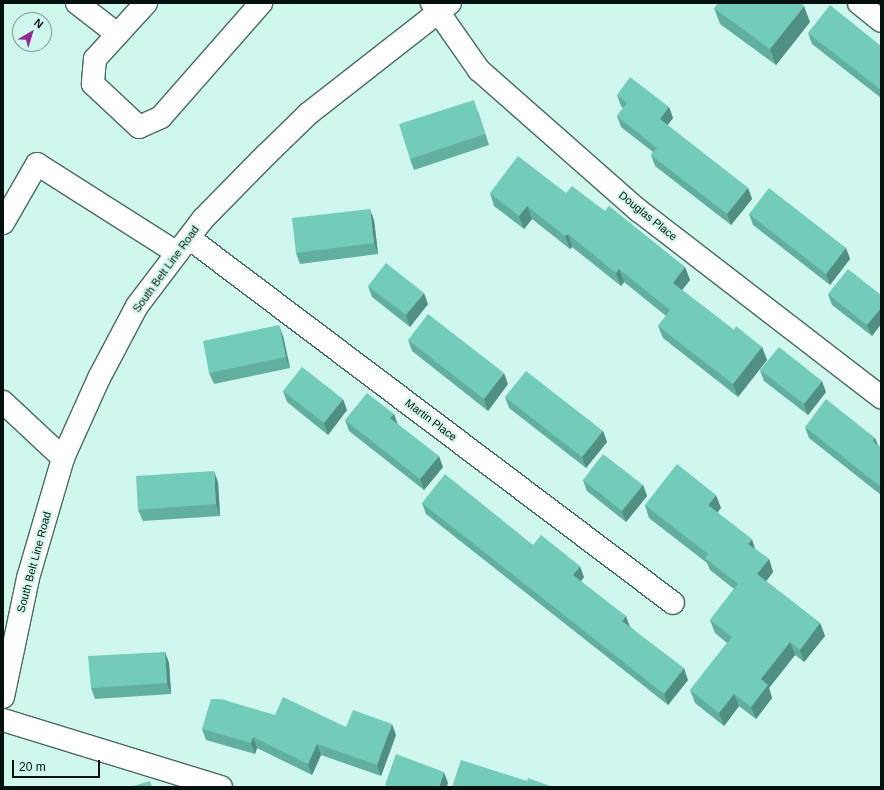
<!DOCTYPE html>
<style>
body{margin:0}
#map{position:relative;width:884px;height:790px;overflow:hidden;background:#d0f7ed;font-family:Arial,sans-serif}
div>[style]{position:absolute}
.roads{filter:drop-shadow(1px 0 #486b63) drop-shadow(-1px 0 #486b63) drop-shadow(0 1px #486b63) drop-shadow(0 -1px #486b63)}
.minor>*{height:22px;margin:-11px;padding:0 11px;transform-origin:11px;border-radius:11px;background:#fff}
.major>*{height:22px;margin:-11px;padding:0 11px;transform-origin:11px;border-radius:11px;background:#fff}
.wall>*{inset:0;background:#62af9f}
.shaded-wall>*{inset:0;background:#508f82}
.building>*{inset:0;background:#72ccb9}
span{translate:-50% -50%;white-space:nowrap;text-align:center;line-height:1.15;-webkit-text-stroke:4px #d0f7ed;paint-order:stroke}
.street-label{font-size:11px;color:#04110e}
.frame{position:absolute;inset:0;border:4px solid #04110e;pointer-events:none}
.north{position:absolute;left:12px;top:12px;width:40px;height:40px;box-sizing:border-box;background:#d0f7ed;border:1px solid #7e9b94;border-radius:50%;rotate:38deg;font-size:11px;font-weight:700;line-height:16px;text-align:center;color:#04110e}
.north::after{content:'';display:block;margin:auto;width:14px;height:18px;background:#932d92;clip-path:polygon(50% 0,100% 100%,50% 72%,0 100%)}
.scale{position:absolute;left:12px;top:760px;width:88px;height:18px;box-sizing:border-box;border:2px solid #04110e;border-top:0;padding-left:5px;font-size:12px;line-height:14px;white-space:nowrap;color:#04110e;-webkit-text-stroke:3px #d0f7ed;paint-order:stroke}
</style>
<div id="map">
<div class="roads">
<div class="minor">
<div style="left:77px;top:3px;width:51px;rotate:37.8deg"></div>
<div style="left:146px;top:3px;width:76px;rotate:132.3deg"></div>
<div style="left:95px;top:59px;width:25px;rotate:95deg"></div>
<div style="left:93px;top:84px;width:63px;rotate:43.1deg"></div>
<div style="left:139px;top:127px;width:24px;rotate:-24deg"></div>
<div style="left:161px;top:117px;width:152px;rotate:-48.7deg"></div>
<div style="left:432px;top:3px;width:82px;rotate:55deg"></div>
<div style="left:479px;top:70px;width:212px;rotate:41.4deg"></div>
<div style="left:638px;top:210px;width:307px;rotate:37.6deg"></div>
<div style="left:859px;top:3px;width:28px;rotate:39deg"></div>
<div style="left:3px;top:223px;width:68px;rotate:-60deg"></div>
<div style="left:37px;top:164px;width:166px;rotate:32.4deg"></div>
<div style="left:189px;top:238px;width:606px;rotate:37.02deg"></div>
<div style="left:3px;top:402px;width:82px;rotate:43deg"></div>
<div style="left:3px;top:720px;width:228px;rotate:17.1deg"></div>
</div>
<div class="major">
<div style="left:3px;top:697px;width:122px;rotate:-78.1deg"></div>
<div style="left:28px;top:578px;width:125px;rotate:-73.7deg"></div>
<div style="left:63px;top:458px;width:88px;rotate:-65.8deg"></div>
<div style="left:99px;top:378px;width:81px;rotate:-62.2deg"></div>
<div style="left:137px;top:306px;width:109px;rotate:-52.8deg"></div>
<div style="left:203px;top:219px;width:90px;rotate:-45.5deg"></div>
<div style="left:266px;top:155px;width:59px;rotate:-44.3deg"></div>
<div style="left:308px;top:114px;width:180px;rotate:-38deg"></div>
</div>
</div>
<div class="wall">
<div style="clip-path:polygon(714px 8px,810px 22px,776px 65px,720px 24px)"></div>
<div style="clip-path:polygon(808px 33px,881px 46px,881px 98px,812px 44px)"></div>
<div style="clip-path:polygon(617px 95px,669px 107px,673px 118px,667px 125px,748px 188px,752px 199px,731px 225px,655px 166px,651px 155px,653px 152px,621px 127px,617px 116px,623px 108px,621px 106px)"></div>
<div style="clip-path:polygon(478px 111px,489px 145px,414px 170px,410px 159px)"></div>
<div style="clip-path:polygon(490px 193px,566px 193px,605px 211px,685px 267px,690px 280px,682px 290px,734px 330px,762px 347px,767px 360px,738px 397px,663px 338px,658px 326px,666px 316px,624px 282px,621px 286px,572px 247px,570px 249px,532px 219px,524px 229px,494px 206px)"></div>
<div style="clip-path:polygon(749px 214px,846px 248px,850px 259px,830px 285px,753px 225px)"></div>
<div style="clip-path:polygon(374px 220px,378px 254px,300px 264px,296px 253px)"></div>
<div style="clip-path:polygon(368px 286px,428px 304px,410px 327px,372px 297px)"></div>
<div style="clip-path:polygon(828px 294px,881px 295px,881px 324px,872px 336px,832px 305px)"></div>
<div style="clip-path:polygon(283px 336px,290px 368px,214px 384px,209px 373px)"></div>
<div style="clip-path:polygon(408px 340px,508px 384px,488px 411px,412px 351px)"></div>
<div style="clip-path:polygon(760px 370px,826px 392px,808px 415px,764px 381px)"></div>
<div style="clip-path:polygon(283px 391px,347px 410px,328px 435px,287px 402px)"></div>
<div style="clip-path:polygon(505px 397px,603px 431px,607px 442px,586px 468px,509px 408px)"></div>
<div style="clip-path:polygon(394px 414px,397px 423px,443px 467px,424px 490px,349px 431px,345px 420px)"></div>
<div style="clip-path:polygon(805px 427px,875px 438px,878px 445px,881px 448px,881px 495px,809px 438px)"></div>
<div style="clip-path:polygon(583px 480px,643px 485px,647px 496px,626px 522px,587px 491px)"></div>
<div style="clip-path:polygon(218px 482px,220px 516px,143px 521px,138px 510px)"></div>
<div style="clip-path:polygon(422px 503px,533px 545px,584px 577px,581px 581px,688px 680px,668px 705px,426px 514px)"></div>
<div style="clip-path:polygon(645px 505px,721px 508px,717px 512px,755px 549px,769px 559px,773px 572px,766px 581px,820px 623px,825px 636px,804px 662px,795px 655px,769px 688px,772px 698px,756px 719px,739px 706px,724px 726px,695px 703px,690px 690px,727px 643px,715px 633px,710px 620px,734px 589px,710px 570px,707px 563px,649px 518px)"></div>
<div style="clip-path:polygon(165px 652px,169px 663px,171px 694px,95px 699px,91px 688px)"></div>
<div style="clip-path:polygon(275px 715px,346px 727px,396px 735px,381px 776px,321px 755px,312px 775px,257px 748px,255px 754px,206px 740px,202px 729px)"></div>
</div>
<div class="shaded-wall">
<div style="clip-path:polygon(804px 6px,810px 22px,776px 65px,770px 49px)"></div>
<div style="clip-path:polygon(669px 107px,673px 118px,664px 130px,660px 119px)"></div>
<div style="clip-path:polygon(748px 188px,752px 199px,731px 225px,727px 214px)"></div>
<div style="clip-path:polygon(527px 206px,532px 219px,524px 229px,519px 216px)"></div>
<div style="clip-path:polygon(370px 209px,374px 220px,378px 254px,374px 243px)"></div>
<div style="clip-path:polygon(568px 234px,572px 247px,570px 249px,565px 236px)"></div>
<div style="clip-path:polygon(846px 248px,850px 259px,830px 285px,826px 274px)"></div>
<div style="clip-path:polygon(685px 267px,690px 280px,678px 295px,673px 283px)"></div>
<div style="clip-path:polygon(619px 269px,624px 282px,621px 286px,616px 273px)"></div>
<div style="clip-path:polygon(424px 293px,428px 304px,410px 327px,406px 315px)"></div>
<div style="clip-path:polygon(881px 308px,881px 324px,872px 336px,867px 325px)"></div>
<div style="clip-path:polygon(279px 325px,283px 336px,290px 368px,286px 357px)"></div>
<div style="clip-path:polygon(762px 347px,767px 360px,738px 397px,733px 384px)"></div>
<div style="clip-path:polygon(504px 373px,508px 384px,488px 411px,484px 399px)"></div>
<div style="clip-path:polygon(822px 381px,826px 392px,808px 415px,804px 404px)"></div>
<div style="clip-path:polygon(343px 399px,347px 410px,328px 435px,324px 423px)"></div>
<div style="clip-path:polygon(394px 414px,398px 425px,390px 418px)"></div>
<div style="clip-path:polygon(603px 431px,607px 442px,586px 468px,582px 457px)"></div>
<div style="clip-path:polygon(875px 438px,879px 449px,873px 441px)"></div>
<div style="clip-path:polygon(439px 456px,443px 467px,424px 490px,420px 479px)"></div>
<div style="clip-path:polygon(214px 471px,218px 482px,220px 516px,216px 504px)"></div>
<div style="clip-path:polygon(643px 485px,647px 496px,626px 522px,622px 511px)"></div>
<div style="clip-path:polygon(716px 495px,721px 508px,713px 518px,708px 505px)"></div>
<div style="clip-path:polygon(752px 539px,756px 552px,748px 544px)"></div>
<div style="clip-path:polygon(769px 559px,773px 572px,762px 587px,757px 574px)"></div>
<div style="clip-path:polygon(580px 566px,584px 577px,577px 586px,573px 575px)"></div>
<div style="clip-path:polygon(626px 616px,630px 627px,622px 621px)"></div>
<div style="clip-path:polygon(820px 623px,825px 636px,804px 662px,800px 650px)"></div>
<div style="clip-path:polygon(790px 642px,795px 655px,769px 688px,772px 698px,756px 719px,751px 707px,761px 679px)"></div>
<div style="clip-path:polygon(165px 652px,169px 663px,171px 694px,167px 683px)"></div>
<div style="clip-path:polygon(684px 668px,688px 680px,668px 705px,664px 694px)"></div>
<div style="clip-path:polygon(734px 694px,739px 706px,724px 726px,719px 713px)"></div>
<div style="clip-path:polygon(392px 724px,396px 735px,381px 776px,377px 765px)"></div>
<div style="clip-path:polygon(253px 737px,257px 748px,255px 754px,251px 743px)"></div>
<div style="clip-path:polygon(317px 744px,321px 755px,312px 775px,308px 764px)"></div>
<div style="clip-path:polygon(444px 772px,448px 783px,447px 787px,439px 787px)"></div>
</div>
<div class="building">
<div style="clip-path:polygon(718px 3px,801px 3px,804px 6px,770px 49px,714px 8px)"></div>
<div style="clip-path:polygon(830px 5px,881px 46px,881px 90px,808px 33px)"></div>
<div style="clip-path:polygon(630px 77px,669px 107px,660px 119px,748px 188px,727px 214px,651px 155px,657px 148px,617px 116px,627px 103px,617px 95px)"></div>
<div style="clip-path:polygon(474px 100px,485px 134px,410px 159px,399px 124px)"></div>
<div style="clip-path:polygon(518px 156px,566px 193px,572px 186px,605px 211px,609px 206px,685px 267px,673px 283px,734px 330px,736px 326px,762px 347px,733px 384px,658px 326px,670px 310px,619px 269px,616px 273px,568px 234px,565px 236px,527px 206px,519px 216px,490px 193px)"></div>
<div style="clip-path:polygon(769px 188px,846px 248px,826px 274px,749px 214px)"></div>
<div style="clip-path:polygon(370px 209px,374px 243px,296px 253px,292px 218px)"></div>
<div style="clip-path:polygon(386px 263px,424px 293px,406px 315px,368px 286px)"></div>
<div style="clip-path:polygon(848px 269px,881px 295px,881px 308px,867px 325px,828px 294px)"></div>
<div style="clip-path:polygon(428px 314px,504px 373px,484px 399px,408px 340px)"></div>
<div style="clip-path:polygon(279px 325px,286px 357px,209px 373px,203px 341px)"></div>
<div style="clip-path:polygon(779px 347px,822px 381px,804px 404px,760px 370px)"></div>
<div style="clip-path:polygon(302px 367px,343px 399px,324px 423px,283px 391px)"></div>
<div style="clip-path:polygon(526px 371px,603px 431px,582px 457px,505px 397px)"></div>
<div style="clip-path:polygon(367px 393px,394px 414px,390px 418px,439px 456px,420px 479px,345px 420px)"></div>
<div style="clip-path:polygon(826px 399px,875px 438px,873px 441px,881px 448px,881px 487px,805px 427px)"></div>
<div style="clip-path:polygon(603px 454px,643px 485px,622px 511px,583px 480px)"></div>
<div style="clip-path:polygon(677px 464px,716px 495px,708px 505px,752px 539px,748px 544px,769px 559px,757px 574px,820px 623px,800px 650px,790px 642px,761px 679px,768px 685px,751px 707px,734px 694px,719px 713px,690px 690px,732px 637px,710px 620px,738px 584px,705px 558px,708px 554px,645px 505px)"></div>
<div style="clip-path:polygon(214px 471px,216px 504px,138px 510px,136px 476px)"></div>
<div style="clip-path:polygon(445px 474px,533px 545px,541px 535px,580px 566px,573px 575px,626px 616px,622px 621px,684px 668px,664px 694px,422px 503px)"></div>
<div style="clip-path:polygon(165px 652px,167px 683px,91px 688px,88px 656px)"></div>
<div style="clip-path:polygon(283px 697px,346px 727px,353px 710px,392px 724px,377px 765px,317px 744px,308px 764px,253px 737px,251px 743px,202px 729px,211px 699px,221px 699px,275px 715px)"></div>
<div style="clip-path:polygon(396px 754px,444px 772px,439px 787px,391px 787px,385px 785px)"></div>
<div style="clip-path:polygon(461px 760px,527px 781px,528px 778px,553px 787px,452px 787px)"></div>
<div style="clip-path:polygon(150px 781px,152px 787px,130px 787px)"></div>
</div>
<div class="street-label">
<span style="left:648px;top:216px;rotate:39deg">Douglas Place</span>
<span style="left:166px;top:269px;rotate:-54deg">South Belt Line Road</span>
<span style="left:431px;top:420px;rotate:37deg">Martin Place</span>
<span style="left:34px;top:562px;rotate:-75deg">South Belt Line Road</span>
</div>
<div class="frame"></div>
<div class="north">N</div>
<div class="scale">20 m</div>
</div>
